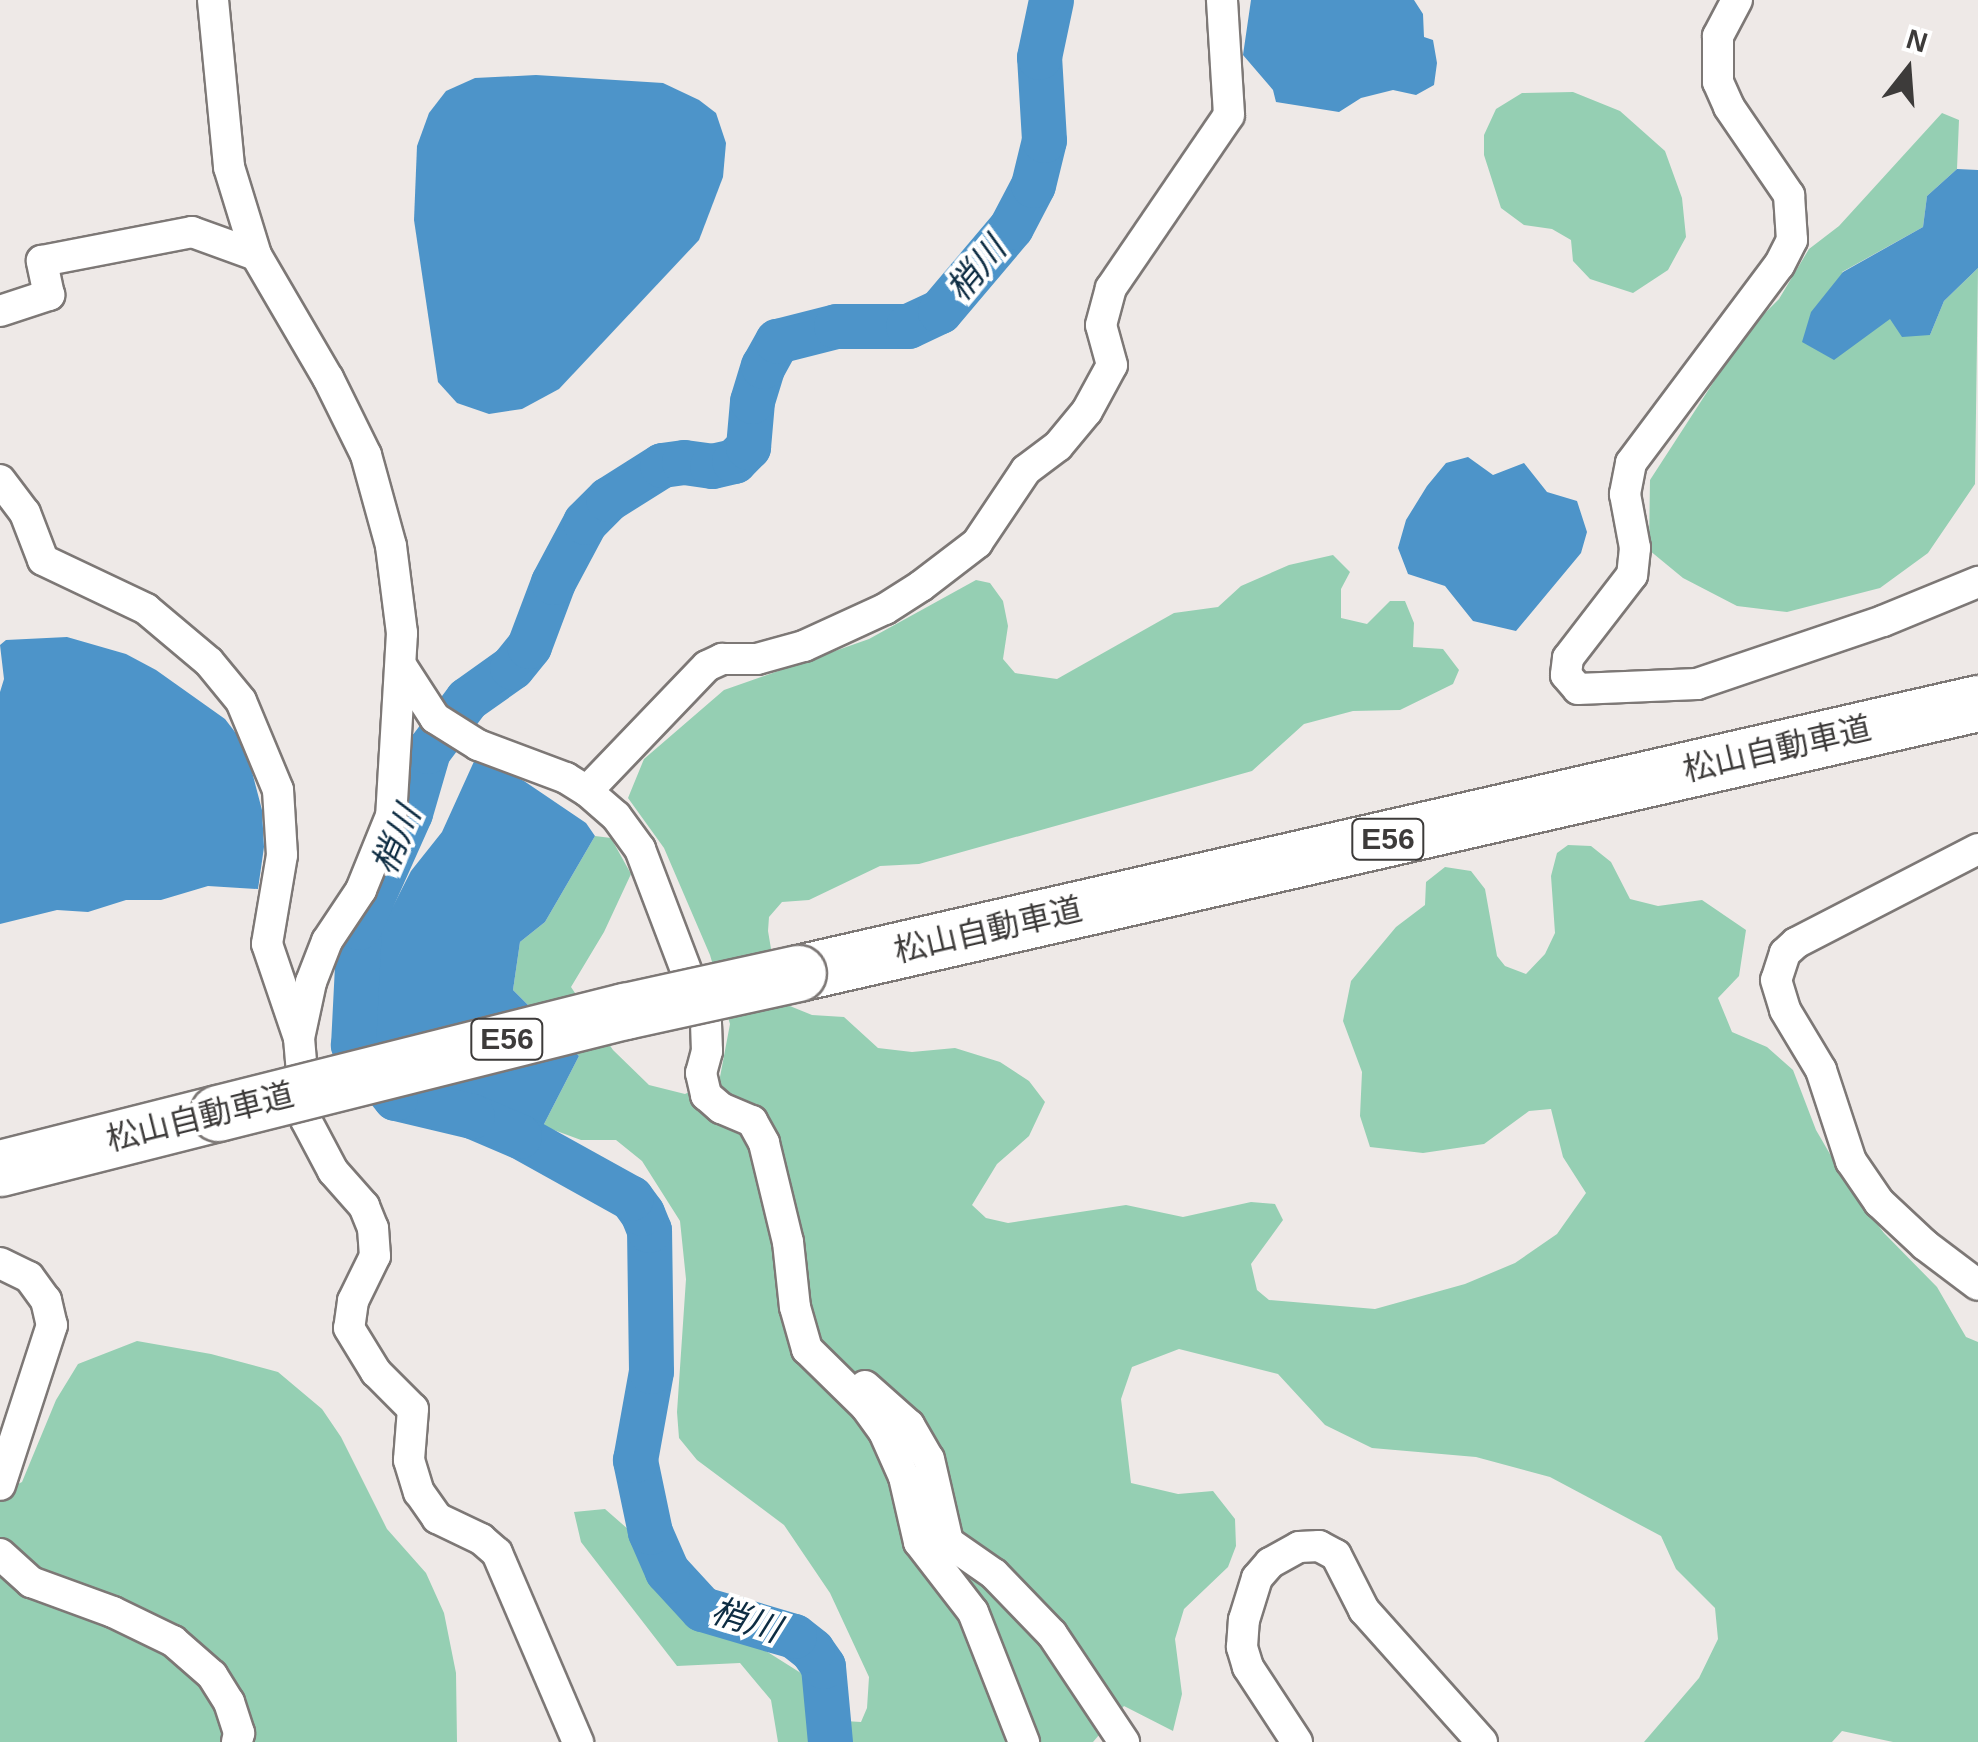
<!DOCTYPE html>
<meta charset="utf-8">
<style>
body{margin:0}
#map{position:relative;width:1978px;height:1742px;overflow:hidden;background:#eee9e7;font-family:Helvetica,"Noto Sans JP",sans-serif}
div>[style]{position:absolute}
.green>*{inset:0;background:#95cfb3}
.water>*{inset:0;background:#4d94c9}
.river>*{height:45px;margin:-22.5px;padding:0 22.5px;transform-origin:22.5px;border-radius:22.5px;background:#4d94c9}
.roads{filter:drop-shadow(2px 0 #7d7876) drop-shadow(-2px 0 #7d7876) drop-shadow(0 2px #7d7876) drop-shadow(0 -2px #7d7876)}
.minor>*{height:30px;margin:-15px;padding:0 15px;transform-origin:15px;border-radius:15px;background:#fff}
.motorway>*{height:55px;margin:-27.5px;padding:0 27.5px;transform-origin:27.5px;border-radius:27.5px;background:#fff}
.bridges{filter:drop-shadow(2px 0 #7d7876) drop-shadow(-2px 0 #7d7876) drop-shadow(0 2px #7d7876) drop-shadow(0 -2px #7d7876)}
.motorway-bridge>*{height:55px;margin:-27.5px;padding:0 27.5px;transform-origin:27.5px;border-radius:27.5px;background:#fff}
span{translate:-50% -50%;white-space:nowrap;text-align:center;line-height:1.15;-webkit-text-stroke:8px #fff;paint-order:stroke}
.shield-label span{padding:2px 8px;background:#fff;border:2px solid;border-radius:8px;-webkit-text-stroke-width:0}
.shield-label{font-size:30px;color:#3d3b3a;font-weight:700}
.street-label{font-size:32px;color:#3d3b3a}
.water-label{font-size:35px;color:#0e2d43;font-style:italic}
.north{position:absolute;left:1858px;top:20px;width:100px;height:100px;-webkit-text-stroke:8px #fff;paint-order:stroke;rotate:17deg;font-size:28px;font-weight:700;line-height:40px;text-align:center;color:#3d3b3a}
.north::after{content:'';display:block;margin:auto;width:35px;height:45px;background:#3d3b3a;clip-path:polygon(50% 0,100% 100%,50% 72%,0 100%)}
</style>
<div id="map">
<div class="green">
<div style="clip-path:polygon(1573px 92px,1620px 111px,1665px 151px,1682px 198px,1686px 237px,1668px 270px,1633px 293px,1590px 279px,1573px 261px,1571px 240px,1552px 229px,1524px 225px,1501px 208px,1484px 155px,1484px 135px,1496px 109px,1522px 93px)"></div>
<div style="clip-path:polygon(1942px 113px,1959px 120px,1957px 169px,1927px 196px,1923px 227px,1842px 272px,1891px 319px,1930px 335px,1944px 301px,1978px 268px,1975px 484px,1928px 553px,1880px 588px,1787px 612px,1737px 606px,1683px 578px,1649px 550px,1650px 480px,1746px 332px,1779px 299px,1809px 249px,1839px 226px)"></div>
<div style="clip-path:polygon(1333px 555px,1350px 572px,1341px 589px,1341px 618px,1367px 624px,1390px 601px,1405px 601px,1414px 623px,1413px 647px,1443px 649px,1459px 670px,1453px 684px,1400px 710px,1353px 711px,1304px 724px,1252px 771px,919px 864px,880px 866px,809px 900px,782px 902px,769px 917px,768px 931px,780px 1002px,812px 1015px,844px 1017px,878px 1048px,912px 1052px,955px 1048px,1000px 1062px,1029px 1081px,1045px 1102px,1029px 1136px,997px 1164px,972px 1205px,986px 1218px,1008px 1223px,1126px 1205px,1183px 1217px,1251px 1202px,1275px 1204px,1283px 1220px,1251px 1264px,1257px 1290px,1269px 1300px,1375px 1309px,1465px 1284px,1515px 1263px,1557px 1234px,1586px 1193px,1563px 1157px,1551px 1109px,1529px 1111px,1484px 1144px,1423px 1153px,1370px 1147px,1360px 1116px,1362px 1072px,1343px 1021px,1351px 981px,1396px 927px,1425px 905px,1426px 882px,1445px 867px,1471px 871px,1485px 889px,1497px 956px,1505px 966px,1526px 974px,1545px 954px,1555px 933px,1551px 876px,1557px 853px,1568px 845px,1591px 846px,1611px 862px,1630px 899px,1658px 906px,1702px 900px,1746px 930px,1739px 976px,1718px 998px,1732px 1032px,1767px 1047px,1793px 1070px,1816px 1130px,1852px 1192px,1884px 1233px,1937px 1287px,1966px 1337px,1978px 1342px,1978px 1742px,1893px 1742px,1842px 1731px,1832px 1742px,1644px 1742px,1699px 1678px,1718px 1639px,1715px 1608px,1676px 1569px,1661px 1536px,1550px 1477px,1476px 1457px,1372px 1448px,1325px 1425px,1278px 1374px,1179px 1349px,1132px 1367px,1121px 1399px,1131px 1483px,1178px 1494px,1213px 1491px,1235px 1519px,1236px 1546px,1228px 1567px,1184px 1609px,1175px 1639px,1182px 1694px,1173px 1731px,1124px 1706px,1093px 1742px,778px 1742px,771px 1700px,740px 1663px,677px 1666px,581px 1542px,574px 1512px,605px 1509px,629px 1530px,675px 1607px,692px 1620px,733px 1630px,804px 1675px,828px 1720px,861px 1722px,867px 1708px,869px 1677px,830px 1593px,784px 1525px,697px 1460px,679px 1438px,677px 1412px,686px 1279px,680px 1221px,642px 1161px,616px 1140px,581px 1140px,543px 1126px,579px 1056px,513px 990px,520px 942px,545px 922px,595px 836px,611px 838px,631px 874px,604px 932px,571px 987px,613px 1050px,649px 1085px,685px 1094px,720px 1077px,730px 1024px,710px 955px,664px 848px,628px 798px,644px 759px,724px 690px,869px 639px,976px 580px,990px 583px,1003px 601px,1008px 626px,1003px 659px,1015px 673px,1057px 679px,1174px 613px,1218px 607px,1241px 586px,1289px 565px)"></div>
<div style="clip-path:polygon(137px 1341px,211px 1354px,278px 1372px,322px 1409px,341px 1437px,387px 1529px,426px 1573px,444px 1613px,456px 1673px,457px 1742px,0 1742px,0 1493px,22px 1482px,56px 1400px,78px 1364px)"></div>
</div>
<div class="water">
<div style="clip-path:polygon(1251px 0,1414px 0,1423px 14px,1424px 37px,1433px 40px,1437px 63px,1434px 85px,1416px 95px,1393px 90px,1361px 98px,1339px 112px,1276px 102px,1273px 90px,1243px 55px)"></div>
<div style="clip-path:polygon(536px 75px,663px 83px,699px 100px,716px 113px,726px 143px,723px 177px,699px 240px,559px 389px,522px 409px,489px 414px,457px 403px,438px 382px,414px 220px,417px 146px,429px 113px,446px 91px,475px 78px)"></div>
<div style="clip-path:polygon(1957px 169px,1978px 170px,1978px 268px,1944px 301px,1930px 335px,1902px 337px,1890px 319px,1834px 360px,1802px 342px,1811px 312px,1843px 272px,1923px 227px,1927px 196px)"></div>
<div style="clip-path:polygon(1468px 457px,1493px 475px,1524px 463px,1547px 492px,1577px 501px,1587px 532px,1581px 553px,1516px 631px,1473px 621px,1445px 586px,1408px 574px,1398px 548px,1406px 520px,1427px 486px,1446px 463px)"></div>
<div style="clip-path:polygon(67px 637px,126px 654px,156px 670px,225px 719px,245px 745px,262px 810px,264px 847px,258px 889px,208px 886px,161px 900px,126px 900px,88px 912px,57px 910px,0 924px,0 692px,4px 679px,0 645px,6px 640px)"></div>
<div style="clip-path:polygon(476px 757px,524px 781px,586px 823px,595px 836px,545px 922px,520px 942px,513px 990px,579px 1056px,543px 1126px,473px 1098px,419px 1087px,375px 1047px,372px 970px,381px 930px,411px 871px,442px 832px)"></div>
</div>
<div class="river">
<div style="left:830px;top:1742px;width:76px;rotate:-95.3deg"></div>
<div style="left:823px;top:1666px;width:19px;rotate:-125deg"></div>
<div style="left:812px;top:1650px;width:23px;rotate:-142deg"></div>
<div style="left:794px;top:1636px;width:96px;rotate:-163.6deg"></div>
<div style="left:702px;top:1609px;width:52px;rotate:-132.6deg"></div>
<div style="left:667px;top:1571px;width:43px;rotate:-113.6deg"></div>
<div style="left:650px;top:1532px;width:74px;rotate:-101.8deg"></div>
<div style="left:635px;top:1460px;width:90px;rotate:-79.8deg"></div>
<div style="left:651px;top:1371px;width:141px;rotate:-90.8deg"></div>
<div style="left:649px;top:1230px;width:18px;rotate:-112deg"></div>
<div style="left:642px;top:1213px;width:19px;rotate:-126deg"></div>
<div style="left:631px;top:1198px;width:128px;rotate:-151deg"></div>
<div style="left:519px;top:1136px;width:51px;rotate:-156.9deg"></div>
<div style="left:472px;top:1116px;width:79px;rotate:-166.8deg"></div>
<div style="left:395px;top:1098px;width:68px;rotate:-128.4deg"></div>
<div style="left:353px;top:1045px;width:118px;rotate:-87.1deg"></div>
<div style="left:359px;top:927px;width:125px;rotate:-65.9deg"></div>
<div style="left:410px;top:813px;width:65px;rotate:-73.8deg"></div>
<div style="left:428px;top:751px;width:65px;rotate:-53.1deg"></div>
<div style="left:467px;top:699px;width:55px;rotate:-35.4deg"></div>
<div style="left:512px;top:667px;width:27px;rotate:-51deg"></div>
<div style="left:529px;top:646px;width:68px;rotate:-69.4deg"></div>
<div style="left:553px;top:582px;width:68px;rotate:-61.9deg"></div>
<div style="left:585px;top:522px;width:33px;rotate:-45deg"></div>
<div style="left:608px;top:499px;width:64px;rotate:-32.2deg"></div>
<div style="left:662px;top:465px;width:22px;rotate:-8deg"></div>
<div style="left:684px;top:462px;width:28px;rotate:8deg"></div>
<div style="left:712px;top:466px;width:23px;rotate:-13deg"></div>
<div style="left:734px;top:461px;width:20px;rotate:-45deg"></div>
<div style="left:748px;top:447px;width:46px;rotate:-85deg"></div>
<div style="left:752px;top:401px;width:37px;rotate:-73deg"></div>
<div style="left:763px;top:366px;width:29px;rotate:-61deg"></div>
<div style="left:777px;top:341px;width:61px;rotate:-14.3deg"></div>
<div style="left:836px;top:326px;width:72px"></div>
<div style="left:908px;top:326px;width:35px;rotate:-25deg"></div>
<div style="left:940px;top:311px;width:110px;rotate:-49.8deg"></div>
<div style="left:1011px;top:227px;width:47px;rotate:-62.4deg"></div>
<div style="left:1033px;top:185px;width:46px;rotate:-76.3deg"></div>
<div style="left:1044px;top:140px;width:83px;rotate:-93.4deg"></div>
<div style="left:1039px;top:57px;width:58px;rotate:-78.1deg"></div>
</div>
<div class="roads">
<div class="minor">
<div style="left:213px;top:0;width:168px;rotate:84.5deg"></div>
<div style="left:229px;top:167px;width:92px;rotate:72.9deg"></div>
<div style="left:256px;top:255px;width:143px;rotate:59.7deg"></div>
<div style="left:328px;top:378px;width:86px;rotate:63.7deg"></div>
<div style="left:366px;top:455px;width:94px;rotate:74.6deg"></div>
<div style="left:391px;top:546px;width:88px;rotate:82.8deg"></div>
<div style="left:402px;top:633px;width:183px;rotate:93.4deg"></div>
<div style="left:391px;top:816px;width:80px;rotate:112.1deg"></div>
<div style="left:361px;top:890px;width:61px;rotate:123.7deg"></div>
<div style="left:327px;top:941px;width:44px;rotate:111.3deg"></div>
<div style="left:311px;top:982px;width:57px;rotate:102.1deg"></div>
<div style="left:299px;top:1038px;width:82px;rotate:85.1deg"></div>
<div style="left:306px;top:1120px;width:58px;rotate:62.1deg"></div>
<div style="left:333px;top:1171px;width:47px;rotate:48.5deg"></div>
<div style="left:364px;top:1206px;width:24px;rotate:68deg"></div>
<div style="left:373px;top:1228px;width:28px;rotate:86deg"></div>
<div style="left:375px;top:1256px;width:50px;rotate:116.1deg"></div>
<div style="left:353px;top:1301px;width:27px;rotate:98deg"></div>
<div style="left:349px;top:1328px;width:52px;rotate:58.5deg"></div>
<div style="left:376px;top:1372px;width:52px;rotate:45deg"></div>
<div style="left:413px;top:1409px;width:51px;rotate:94.5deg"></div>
<div style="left:409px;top:1460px;width:34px;rotate:73deg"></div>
<div style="left:419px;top:1492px;width:32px;rotate:55deg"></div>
<div style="left:437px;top:1518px;width:49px;rotate:25.5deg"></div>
<div style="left:481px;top:1539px;width:21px;rotate:41deg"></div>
<div style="left:497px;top:1553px;width:206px;rotate:66.8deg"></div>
<div style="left:1737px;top:0;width:41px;rotate:117.8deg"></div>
<div style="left:1718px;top:36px;width:46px;rotate:90deg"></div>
<div style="left:1718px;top:82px;width:27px;rotate:66deg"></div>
<div style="left:1729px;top:107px;width:107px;rotate:55.7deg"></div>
<div style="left:1789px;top:195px;width:45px;rotate:86.2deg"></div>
<div style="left:1792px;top:240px;width:28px;rotate:117deg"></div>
<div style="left:1779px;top:265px;width:247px;rotate:126.8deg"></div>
<div style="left:1631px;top:463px;width:32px;rotate:101deg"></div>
<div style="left:1625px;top:494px;width:55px;rotate:79.5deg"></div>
<div style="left:1635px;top:548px;width:27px;rotate:96deg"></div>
<div style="left:1632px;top:575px;width:105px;rotate:127.6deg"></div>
<div style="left:1568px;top:658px;width:17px;rotate:97deg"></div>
<div style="left:1566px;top:675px;width:18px;rotate:49deg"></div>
<div style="left:1578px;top:689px;width:119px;rotate:-2.4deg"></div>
<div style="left:1697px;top:684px;width:196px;rotate:-18.7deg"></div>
<div style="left:1883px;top:621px;width:103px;rotate:-22.3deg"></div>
<div style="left:0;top:311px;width:52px;rotate:-18.1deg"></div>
<div style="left:49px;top:295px;width:35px;rotate:-102deg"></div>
<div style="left:42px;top:261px;width:153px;rotate:-10.9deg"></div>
<div style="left:192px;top:232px;width:68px;rotate:19.8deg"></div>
<div style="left:0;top:480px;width:41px;rotate:52.9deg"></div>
<div style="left:25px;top:513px;width:50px;rotate:69deg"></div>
<div style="left:43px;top:560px;width:114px;rotate:25.4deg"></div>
<div style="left:146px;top:609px;width:82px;rotate:40.1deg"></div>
<div style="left:209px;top:662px;width:50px;rotate:50.6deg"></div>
<div style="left:241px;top:701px;width:96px;rotate:67.4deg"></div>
<div style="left:278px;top:790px;width:65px;rotate:86.5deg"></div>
<div style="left:282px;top:855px;width:90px;rotate:99.6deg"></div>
<div style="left:267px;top:944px;width:99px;rotate:71.2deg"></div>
<div style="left:402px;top:667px;width:61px;rotate:57.1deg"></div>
<div style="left:435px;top:718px;width:51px;rotate:32.1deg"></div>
<div style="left:478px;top:745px;width:94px;rotate:20.6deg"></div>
<div style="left:566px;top:778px;width:25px;rotate:32deg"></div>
<div style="left:587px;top:791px;width:38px;rotate:41deg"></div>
<div style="left:616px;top:816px;width:41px;rotate:54deg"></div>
<div style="left:640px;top:849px;width:186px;rotate:69.2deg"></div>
<div style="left:706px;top:1023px;width:28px;rotate:88deg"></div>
<div style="left:707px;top:1051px;width:23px;rotate:105deg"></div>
<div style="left:701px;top:1073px;width:23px;rotate:77deg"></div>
<div style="left:706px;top:1095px;width:20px;rotate:41deg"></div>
<div style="left:721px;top:1108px;width:34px;rotate:23deg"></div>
<div style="left:752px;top:1121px;width:25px;rotate:61deg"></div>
<div style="left:764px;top:1143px;width:102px;rotate:76.4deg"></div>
<div style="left:788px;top:1242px;width:65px;rotate:83.9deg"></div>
<div style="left:795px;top:1307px;width:44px;rotate:74.1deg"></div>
<div style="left:807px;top:1349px;width:83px;rotate:44.5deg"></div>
<div style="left:866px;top:1407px;width:31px;rotate:54deg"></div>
<div style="left:884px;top:1432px;width:49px;rotate:66deg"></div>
<div style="left:904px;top:1477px;width:67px;rotate:77deg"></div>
<div style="left:919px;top:1542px;width:88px;rotate:52.4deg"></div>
<div style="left:973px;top:1612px;width:140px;rotate:68.6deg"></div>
<div style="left:587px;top:791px;width:173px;rotate:-46.2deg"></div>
<div style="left:707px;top:666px;width:17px;rotate:-25deg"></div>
<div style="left:722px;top:659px;width:35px"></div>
<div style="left:757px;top:659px;width:49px;rotate:-15.5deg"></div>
<div style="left:804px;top:646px;width:89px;rotate:-24.6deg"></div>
<div style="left:885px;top:609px;width:43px;rotate:-32.6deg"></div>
<div style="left:921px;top:586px;width:71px;rotate:-37.5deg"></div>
<div style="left:977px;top:543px;width:88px;rotate:-56.1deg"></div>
<div style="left:1026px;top:470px;width:40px;rotate:-37deg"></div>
<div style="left:1058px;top:446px;width:45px;rotate:-50.4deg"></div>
<div style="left:1087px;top:411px;width:52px;rotate:-61.5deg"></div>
<div style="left:1112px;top:365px;width:41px;rotate:-105.4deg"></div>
<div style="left:1101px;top:325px;width:38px;rotate:-75deg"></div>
<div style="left:1111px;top:288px;width:209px;rotate:-55.7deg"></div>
<div style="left:1229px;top:115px;width:115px;rotate:-93.5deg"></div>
<div style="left:1978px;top:849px;width:205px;rotate:152.7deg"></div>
<div style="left:1796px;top:943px;width:15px;rotate:138deg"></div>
<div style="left:1785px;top:953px;width:28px;rotate:108deg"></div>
<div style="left:1776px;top:980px;width:31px;rotate:73deg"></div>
<div style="left:1785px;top:1010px;width:70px;rotate:59deg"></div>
<div style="left:1821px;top:1070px;width:96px;rotate:71.8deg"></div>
<div style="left:1851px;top:1161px;width:50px;rotate:55.7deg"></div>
<div style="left:1879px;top:1202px;width:63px;rotate:43.1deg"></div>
<div style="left:1925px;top:1245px;width:66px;rotate:37deg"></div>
<div style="left:0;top:1263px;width:32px;rotate:26deg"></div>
<div style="left:29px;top:1277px;width:29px;rotate:54deg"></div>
<div style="left:46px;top:1300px;width:26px;rotate:77deg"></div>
<div style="left:52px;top:1325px;width:168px;rotate:108deg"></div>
<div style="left:865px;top:1386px;width:59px;rotate:41.6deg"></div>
<div style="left:909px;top:1425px;width:39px;rotate:60deg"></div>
<div style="left:929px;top:1459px;width:85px;rotate:77.1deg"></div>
<div style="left:948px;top:1542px;width:56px;rotate:34.8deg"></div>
<div style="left:994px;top:1574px;width:83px;rotate:46deg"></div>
<div style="left:1052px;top:1634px;width:130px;rotate:56.3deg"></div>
<div style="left:0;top:1554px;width:42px;rotate:42.1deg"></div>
<div style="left:31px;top:1582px;width:87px;rotate:20.1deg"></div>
<div style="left:113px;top:1612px;width:67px;rotate:25.8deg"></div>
<div style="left:173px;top:1641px;width:52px;rotate:41.1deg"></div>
<div style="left:212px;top:1675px;width:32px;rotate:58deg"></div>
<div style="left:229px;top:1702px;width:33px;rotate:72deg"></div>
<div style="left:239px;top:1733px;width:9px;rotate:103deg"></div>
<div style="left:1297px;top:1742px;width:90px;rotate:-123.2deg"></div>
<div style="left:1248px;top:1667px;width:21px;rotate:-107deg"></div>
<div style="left:1242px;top:1647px;width:27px;rotate:-86deg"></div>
<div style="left:1244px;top:1620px;width:44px;rotate:-72.8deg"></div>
<div style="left:1257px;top:1578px;width:20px;rotate:-49deg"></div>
<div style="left:1270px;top:1563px;width:33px;rotate:-29deg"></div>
<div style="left:1299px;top:1547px;width:20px;rotate:-3deg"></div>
<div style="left:1319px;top:1546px;width:19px;rotate:28deg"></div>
<div style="left:1336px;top:1555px;width:62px;rotate:63deg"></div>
<div style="left:1364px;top:1610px;width:177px;rotate:48.2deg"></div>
</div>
<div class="motorway">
<div style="left:798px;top:973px;width:1210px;rotate:-12.89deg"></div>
<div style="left:0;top:1168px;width:225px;rotate:-14.2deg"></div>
</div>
</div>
<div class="bridges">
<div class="motorway-bridge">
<div style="left:218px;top:1113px;width:420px;rotate:-14.1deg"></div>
<div style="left:625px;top:1011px;width:177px;rotate:-12.4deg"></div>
</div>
</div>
<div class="shield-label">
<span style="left:1388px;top:839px">E56</span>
<span style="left:507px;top:1039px">E56</span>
</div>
<div class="street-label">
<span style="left:1777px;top:749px;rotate:-13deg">松山自動車道</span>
<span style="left:988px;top:930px;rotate:-13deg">松山自動車道</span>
<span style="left:200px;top:1117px;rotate:-14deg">松山自動車道</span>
</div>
<div class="water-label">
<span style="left:976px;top:269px;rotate:-50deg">梢川</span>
<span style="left:396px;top:840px;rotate:-67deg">梢川</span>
<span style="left:746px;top:1620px;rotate:18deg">梢川</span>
</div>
<div class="north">N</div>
</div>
